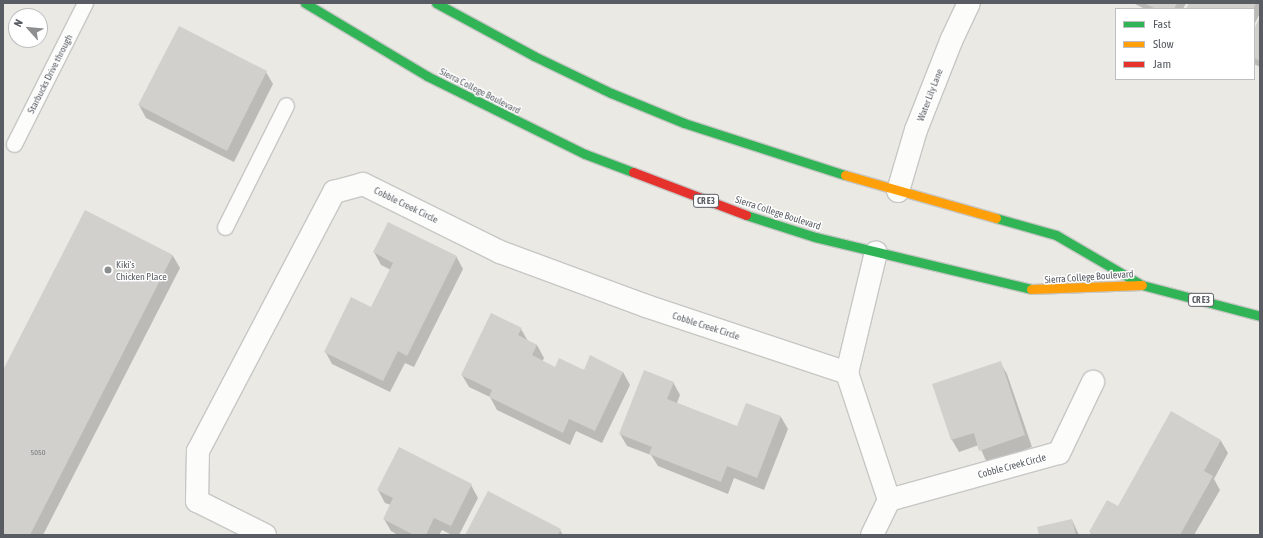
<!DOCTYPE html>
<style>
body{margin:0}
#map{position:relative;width:1263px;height:538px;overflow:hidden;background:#eae9e4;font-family:"Asap Condensed",sans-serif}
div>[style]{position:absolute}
.shadow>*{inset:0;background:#0003}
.building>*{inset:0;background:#d1d0cd}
.roads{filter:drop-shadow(1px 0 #c7c7c6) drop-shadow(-1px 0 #c7c7c6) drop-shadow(0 1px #c7c7c6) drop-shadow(0 -1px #c7c7c6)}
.lane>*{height:15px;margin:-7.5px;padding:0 7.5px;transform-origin:7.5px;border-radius:7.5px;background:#fcfcfb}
.street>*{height:22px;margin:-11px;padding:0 11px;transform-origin:11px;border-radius:11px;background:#fcfcfb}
.fast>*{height:9px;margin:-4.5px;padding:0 4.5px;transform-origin:4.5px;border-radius:4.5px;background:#30b455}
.slow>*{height:9px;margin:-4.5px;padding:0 4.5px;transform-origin:4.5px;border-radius:4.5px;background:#ff9f0a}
.jam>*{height:9px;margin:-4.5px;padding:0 4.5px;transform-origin:4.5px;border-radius:4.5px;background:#e5322d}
.dots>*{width:11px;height:11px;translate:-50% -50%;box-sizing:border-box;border:2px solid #fff;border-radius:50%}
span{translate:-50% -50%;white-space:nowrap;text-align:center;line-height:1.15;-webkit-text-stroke:3px #fff;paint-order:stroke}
.number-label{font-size:8px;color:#787b7e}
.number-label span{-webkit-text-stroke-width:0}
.shield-label span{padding:1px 3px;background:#fff;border:1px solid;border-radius:3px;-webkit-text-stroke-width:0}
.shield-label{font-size:9px;color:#595d63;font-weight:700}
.street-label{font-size:10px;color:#595d63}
.poi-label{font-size:10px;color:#595d63}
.left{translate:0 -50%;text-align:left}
.frame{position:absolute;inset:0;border:4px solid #595d63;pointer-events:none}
.legend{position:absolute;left:1115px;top:8px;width:140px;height:72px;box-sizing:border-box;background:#fff;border:1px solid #bdbec1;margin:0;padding:5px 7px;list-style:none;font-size:12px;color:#595d63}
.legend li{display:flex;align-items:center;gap:8px;height:20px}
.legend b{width:20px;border:1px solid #bdbec1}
.north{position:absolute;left:8px;top:8px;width:40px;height:40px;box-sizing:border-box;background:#fff;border:1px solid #bdbec1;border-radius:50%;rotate:297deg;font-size:11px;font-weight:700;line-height:16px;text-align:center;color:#595d63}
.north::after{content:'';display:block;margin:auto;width:14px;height:18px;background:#8c8e90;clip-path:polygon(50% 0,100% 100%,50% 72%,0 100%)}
</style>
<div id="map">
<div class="shadow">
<div style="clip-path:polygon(1133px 3px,1186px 3px,1183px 9px,1145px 9px)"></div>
<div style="clip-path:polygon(1191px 3px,1260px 3px,1260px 13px,1254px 25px,1254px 9px,1188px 9px)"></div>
<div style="clip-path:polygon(1260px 19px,1260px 67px,1254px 64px,1254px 31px)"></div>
<div style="clip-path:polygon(266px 72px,273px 84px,234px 162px,146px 118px,139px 105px)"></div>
<div style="clip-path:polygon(85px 211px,173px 256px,180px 268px,43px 535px,3px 535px,3px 372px)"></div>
<div style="clip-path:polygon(374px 252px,456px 256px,463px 269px,414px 367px,405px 363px,390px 392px,332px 364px,325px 351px,371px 308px,391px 270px,381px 265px)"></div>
<div style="clip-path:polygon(521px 329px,528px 341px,537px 345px,544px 358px,542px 362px,555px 368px,623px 372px,630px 385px,602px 443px,576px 431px,570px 445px,497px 410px,490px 397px,469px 387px,462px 375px)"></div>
<div style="clip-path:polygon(1000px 362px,1007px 374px,1032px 447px,987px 463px,979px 445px,959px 452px,952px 440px,933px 385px)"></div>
<div style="clip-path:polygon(673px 382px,680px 395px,677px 403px,737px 427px,747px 404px,781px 417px,788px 429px,764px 490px,734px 478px,728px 494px,658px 466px,651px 455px,627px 446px,620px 434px)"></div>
<div style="clip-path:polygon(1171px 413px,1221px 441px,1228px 453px,1214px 479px,1220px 490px,1194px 535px,1092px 535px,1090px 532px,1118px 507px)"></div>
<div style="clip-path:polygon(471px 485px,478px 498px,459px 535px,452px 535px,442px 530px,439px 535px,398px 535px,391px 531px,384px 519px,391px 505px,385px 503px,378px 490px)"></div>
<div style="clip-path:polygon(1072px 520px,1079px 535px,1040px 535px)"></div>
<div style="clip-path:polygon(560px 530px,563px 535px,466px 535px)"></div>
</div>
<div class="building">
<div style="clip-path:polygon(1144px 3px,1177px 3px,1174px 9px,1156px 9px)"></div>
<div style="clip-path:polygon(1189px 3px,1256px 3px,1253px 9px,1186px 9px)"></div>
<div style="clip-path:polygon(1260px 17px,1260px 61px,1254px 58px,1254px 29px)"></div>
<div style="clip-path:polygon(179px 26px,267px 71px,227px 151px,138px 105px)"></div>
<div style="clip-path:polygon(85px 210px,173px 255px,30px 535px,3px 535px,3px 370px)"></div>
<div style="clip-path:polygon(388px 222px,457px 256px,407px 356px,398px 351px,383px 381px,324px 352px,351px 297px,371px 307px,393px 263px,373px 252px)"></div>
<div style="clip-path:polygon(491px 313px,522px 328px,518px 335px,537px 345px,532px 355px,555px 367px,559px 358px,584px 370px,590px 355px,623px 372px,595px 431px,569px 419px,563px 433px,489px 397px,492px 390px,461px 375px)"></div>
<div style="clip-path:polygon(1001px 361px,1025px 435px,979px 451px,974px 433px,951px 440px,932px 384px)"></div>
<div style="clip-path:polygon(644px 370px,674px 382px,667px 399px,737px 426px,746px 403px,781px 416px,757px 478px,727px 466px,721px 482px,649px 454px,652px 447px,619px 434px)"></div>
<div style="clip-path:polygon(1171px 411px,1221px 440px,1204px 471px,1213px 476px,1180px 535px,1094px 535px,1089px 532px,1107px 500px,1118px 506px)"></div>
<div style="clip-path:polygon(399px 447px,472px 484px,451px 526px,434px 518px,426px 535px,414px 535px,383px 519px,393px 498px,377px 490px)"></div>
<div style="clip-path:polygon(488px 491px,561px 529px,558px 535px,465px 535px)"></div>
<div style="clip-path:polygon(1072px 519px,1076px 535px,1039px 535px,1037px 527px)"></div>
</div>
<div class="roads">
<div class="lane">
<div style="left:14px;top:144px;width:158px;rotate:-63.3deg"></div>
<div style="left:225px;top:227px;width:136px;rotate:-63.4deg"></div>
</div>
<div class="street">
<div style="left:898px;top:191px;width:64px;rotate:-73.6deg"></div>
<div style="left:916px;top:130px;width:96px;rotate:-68.5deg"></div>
<div style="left:951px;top:41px;width:42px;rotate:-64.7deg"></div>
<div style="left:889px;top:500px;width:176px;rotate:-15.5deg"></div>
<div style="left:1059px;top:453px;width:79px;rotate:-64.4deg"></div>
<div style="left:265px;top:535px;width:76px;rotate:-153.4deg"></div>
<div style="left:197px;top:501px;width:50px;rotate:-88.9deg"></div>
<div style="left:198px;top:451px;width:293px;rotate:-62.3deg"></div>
<div style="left:334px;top:192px;width:30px;rotate:-15deg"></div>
<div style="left:363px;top:184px;width:153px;rotate:26.4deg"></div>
<div style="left:500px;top:252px;width:156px;rotate:20.3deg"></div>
<div style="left:646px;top:306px;width:212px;rotate:18.4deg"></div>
<div style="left:872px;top:535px;width:39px;rotate:-64deg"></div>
<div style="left:889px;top:500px;width:134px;rotate:-108.3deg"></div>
<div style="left:847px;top:373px;width:124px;rotate:-76.5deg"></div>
</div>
<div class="fast">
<div style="left:305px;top:3px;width:142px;rotate:30.9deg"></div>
<div style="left:427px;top:76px;width:176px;rotate:26.3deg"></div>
<div style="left:585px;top:154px;width:51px;rotate:20.6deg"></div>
<div style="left:436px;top:3px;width:111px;rotate:28.4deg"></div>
<div style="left:534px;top:56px;width:85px;rotate:25.7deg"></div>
<div style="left:611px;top:93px;width:79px;rotate:22.3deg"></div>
<div style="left:684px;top:123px;width:169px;rotate:17.9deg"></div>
<div style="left:746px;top:215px;width:72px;rotate:17.7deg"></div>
<div style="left:815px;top:237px;width:222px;rotate:13.5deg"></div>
<div style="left:996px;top:218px;width:62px;rotate:15.8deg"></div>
<div style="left:1056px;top:235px;width:99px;rotate:30.2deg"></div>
<div style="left:1142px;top:285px;width:122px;rotate:14.7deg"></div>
</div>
<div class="slow">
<div style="left:845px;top:175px;width:157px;rotate:15.9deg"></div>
<div style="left:1031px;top:289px;width:111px;rotate:-2.1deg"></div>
</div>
<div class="jam">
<div style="left:633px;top:172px;width:121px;rotate:20.8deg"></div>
</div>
</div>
<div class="dots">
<div style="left:108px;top:270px;background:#8c8e90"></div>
</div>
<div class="number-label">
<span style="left:38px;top:453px">5050</span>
</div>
<div class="shield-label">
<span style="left:706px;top:201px">CR E3</span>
<span style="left:1201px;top:300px">CR E3</span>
</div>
<div class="street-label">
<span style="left:50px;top:74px;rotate:-63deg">Starbucks Drive through</span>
<span style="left:480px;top:91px;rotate:27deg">Sierra College Boulevard</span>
<span style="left:930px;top:95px;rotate:-69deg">Water Lily Lane</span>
<span style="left:406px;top:205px;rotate:26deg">Cobble Creek Circle</span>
<span style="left:778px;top:213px;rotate:18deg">Sierra College Boulevard</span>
<span style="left:1089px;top:277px;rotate:-4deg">Sierra College Boulevard</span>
<span style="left:706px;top:326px;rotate:18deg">Cobble Creek Circle</span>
<span style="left:1012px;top:466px;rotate:-15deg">Cobble Creek Circle</span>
</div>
<div class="poi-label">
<span class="left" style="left:116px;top:270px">Kiki's<br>Chicken Place</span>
</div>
<div class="frame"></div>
<ul class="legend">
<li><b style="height:5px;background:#30b455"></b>Fast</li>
<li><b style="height:5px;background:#ff9f0a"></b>Slow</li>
<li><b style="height:5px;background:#e5322d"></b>Jam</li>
</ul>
<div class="north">N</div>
</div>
